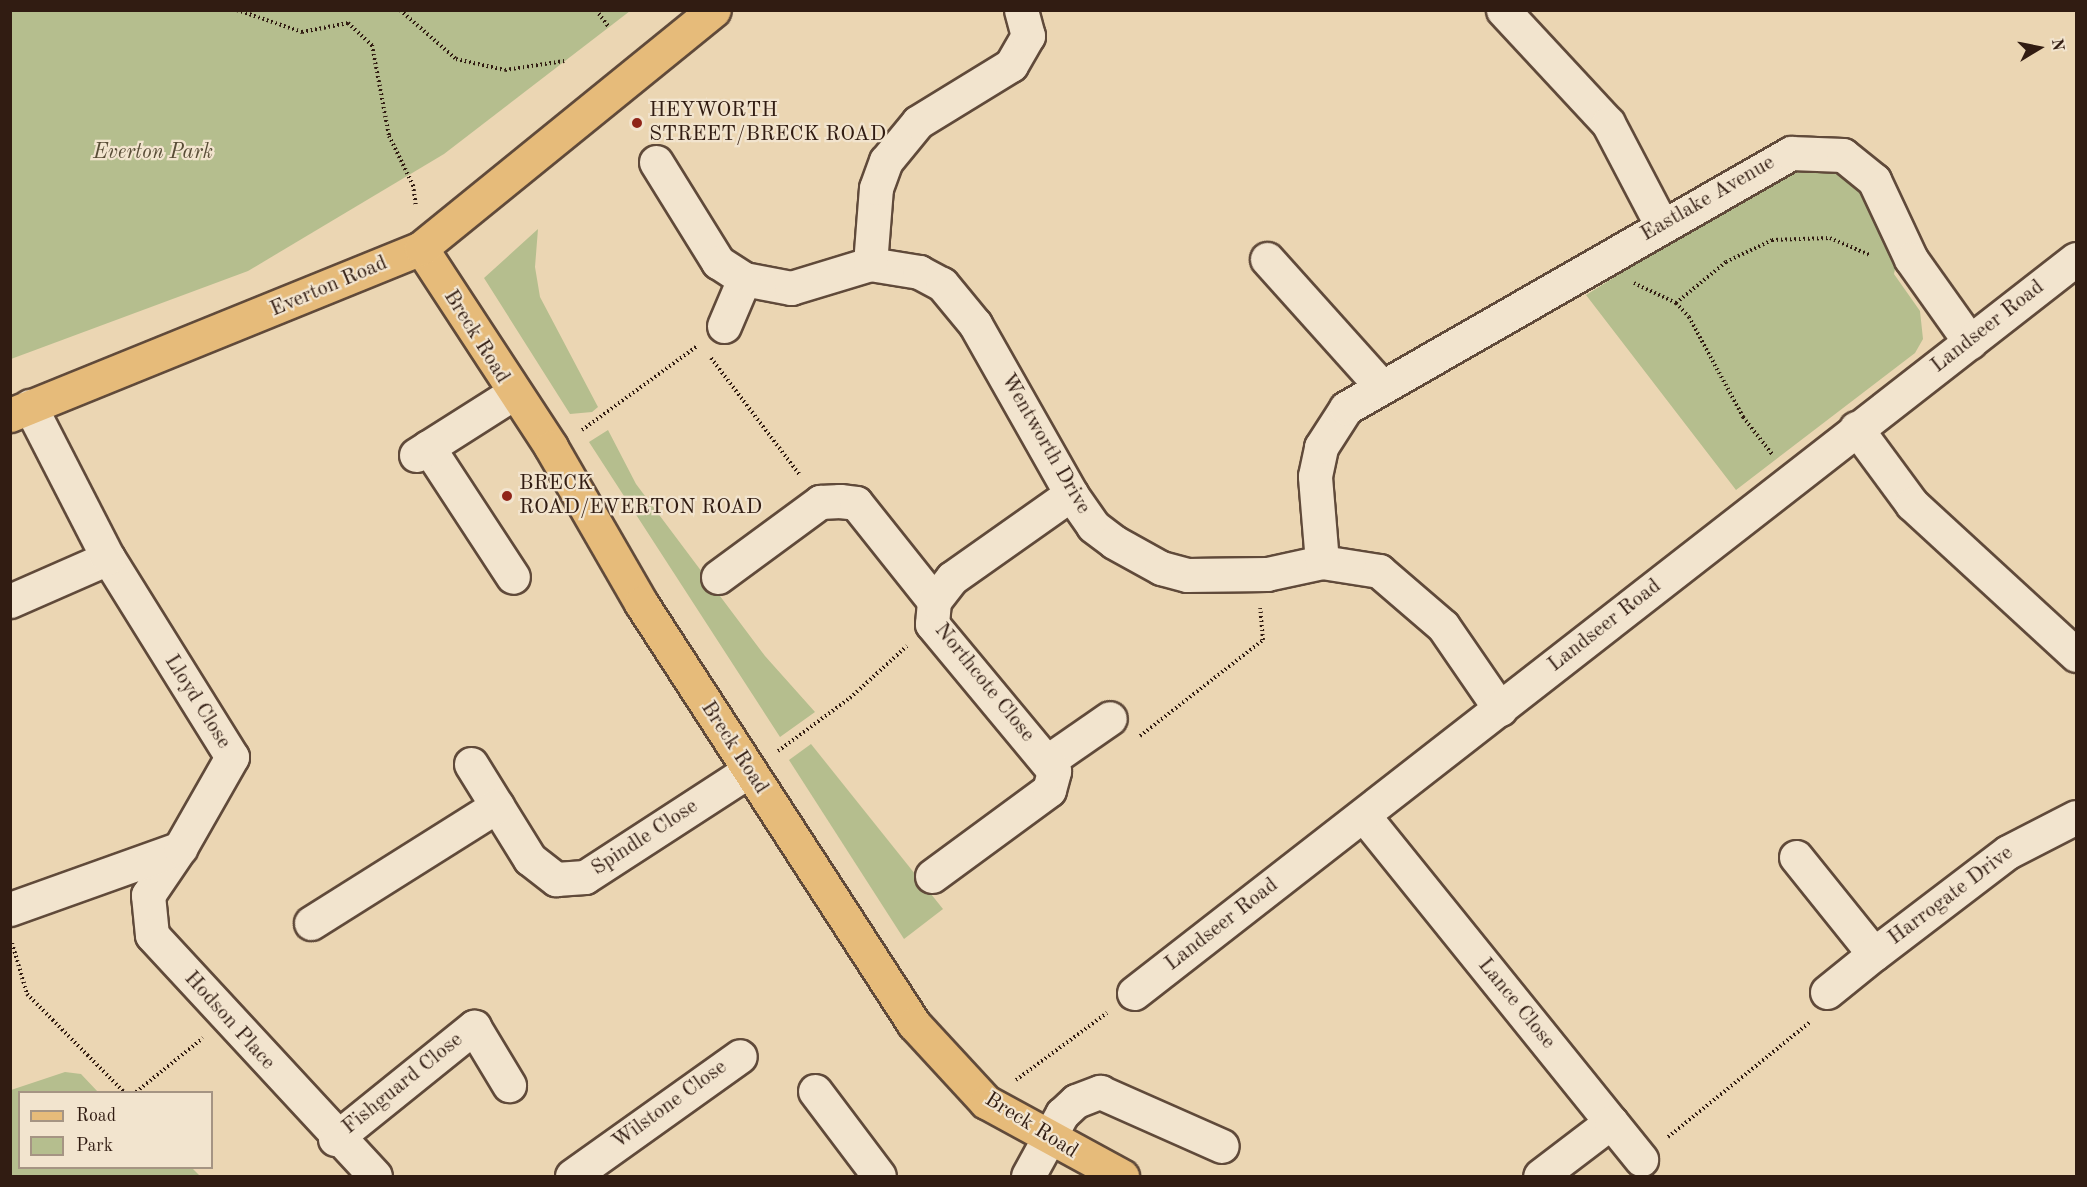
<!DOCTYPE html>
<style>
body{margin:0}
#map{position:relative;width:2087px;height:1187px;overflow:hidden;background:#ebd6b3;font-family:"Old Standard TT",serif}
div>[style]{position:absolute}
.green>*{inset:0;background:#b5be8e}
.path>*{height:4px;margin-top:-2px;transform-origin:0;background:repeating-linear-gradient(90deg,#311c12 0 1.5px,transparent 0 4.5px)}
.roads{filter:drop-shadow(2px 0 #604a3a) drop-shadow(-2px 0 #604a3a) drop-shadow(0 2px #604a3a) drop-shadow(0 -2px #604a3a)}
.minor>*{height:33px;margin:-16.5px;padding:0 16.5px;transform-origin:16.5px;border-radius:16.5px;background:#f2e4ce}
.major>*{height:33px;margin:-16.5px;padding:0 16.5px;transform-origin:16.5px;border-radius:16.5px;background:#e6bb7a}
.dots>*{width:16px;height:16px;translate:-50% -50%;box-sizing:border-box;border:3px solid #f2e4ce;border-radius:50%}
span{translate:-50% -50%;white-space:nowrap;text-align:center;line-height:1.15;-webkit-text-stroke:4.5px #f2e4ce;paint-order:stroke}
.poi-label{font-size:21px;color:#311c12}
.left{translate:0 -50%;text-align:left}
.park-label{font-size:21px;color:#594d37;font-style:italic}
.street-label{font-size:21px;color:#311c12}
.frame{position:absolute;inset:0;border:12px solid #311c12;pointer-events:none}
.legend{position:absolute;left:18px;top:1091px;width:195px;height:78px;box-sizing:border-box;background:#f2e4ce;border:2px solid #a59483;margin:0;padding:8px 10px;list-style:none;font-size:18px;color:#311c12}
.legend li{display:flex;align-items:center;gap:12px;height:30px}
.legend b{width:30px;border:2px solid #a59483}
.north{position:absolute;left:2009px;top:18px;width:60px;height:60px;-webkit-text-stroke:4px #f2e4ce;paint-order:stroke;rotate:80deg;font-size:16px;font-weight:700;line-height:24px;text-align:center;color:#311c12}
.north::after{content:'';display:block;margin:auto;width:21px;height:27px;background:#311c12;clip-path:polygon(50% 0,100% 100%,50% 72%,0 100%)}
</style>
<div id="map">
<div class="green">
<div style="clip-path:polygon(10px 11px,11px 10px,630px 11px,444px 154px,248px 271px,11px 359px)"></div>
<div style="clip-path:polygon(1830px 166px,1856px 179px,1897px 259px,1894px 274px,1920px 311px,1923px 339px,1915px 353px,1736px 490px,1586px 295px,1621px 273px,1618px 266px,1791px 167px)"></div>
<div style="clip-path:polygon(538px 229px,535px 267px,540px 297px,598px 407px,592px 412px,570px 414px,484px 278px)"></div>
<div style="clip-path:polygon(608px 430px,636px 484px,765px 656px,815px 712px,780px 737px,589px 442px)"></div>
<div style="clip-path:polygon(811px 744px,943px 909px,904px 939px,789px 760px)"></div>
<div style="clip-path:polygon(65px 1072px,81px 1074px,98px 1092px,20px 1092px,20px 1168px,192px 1168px,200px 1176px,11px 1176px,11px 1090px)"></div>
</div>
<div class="path">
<div style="left:237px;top:10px;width:69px;rotate:18.7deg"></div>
<div style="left:302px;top:32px;width:47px;rotate:-11.1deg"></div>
<div style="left:348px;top:23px;width:33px;rotate:43deg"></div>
<div style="left:372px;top:45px;width:93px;rotate:79.4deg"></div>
<div style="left:389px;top:136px;width:55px;rotate:63.9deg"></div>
<div style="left:413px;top:185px;width:22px;rotate:82deg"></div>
<div style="left:400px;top:10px;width:74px;rotate:41.2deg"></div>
<div style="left:456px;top:59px;width:50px;rotate:12.7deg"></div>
<div style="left:505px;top:70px;width:60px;rotate:-8.7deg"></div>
<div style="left:596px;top:10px;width:21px;rotate:53deg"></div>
<div style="left:1634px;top:283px;width:47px;rotate:25.5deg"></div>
<div style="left:1676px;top:303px;width:19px;rotate:47deg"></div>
<div style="left:1689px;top:317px;width:114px;rotate:61.6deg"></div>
<div style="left:1743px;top:417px;width:47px;rotate:51.9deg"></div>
<div style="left:1676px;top:303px;width:65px;rotate:-39.4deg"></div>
<div style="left:1726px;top:262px;width:51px;rotate:-25.6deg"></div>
<div style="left:1772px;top:240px;width:58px;rotate:-2deg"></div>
<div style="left:1830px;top:238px;width:43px;rotate:23deg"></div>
<div style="left:711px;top:358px;width:146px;rotate:52.8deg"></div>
<div style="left:582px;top:430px;width:142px;rotate:-36.1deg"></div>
<div style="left:1140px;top:736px;width:156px;rotate:-38deg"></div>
<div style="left:1263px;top:640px;width:32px;rotate:-95deg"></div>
<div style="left:778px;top:751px;width:89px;rotate:-36.4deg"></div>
<div style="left:850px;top:698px;width:77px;rotate:-42.4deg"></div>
<div style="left:12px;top:943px;width:53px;rotate:73.6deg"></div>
<div style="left:27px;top:994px;width:138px;rotate:45.3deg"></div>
<div style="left:1016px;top:1080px;width:113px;rotate:-36.4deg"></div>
<div style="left:136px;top:1092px;width:86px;rotate:-38.9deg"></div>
<div style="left:1668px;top:1137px;width:184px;rotate:-39deg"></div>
</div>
<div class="roads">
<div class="minor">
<div style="left:1503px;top:10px;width:154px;rotate:47.1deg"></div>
<div style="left:1608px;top:123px;width:116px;rotate:62.3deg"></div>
<div style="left:656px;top:162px;width:118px;rotate:58.2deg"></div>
<div style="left:718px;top:262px;width:31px;rotate:33deg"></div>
<div style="left:744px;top:279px;width:48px;rotate:10.8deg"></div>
<div style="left:791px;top:288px;width:83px;rotate:-16.9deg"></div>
<div style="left:870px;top:264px;width:50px;rotate:9.3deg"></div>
<div style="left:919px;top:272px;width:26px;rotate:28deg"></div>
<div style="left:942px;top:284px;width:52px;rotate:50.5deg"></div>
<div style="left:975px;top:324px;width:195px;rotate:60.5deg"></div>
<div style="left:1071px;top:494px;width:39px;rotate:55deg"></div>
<div style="left:1093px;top:526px;width:26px;rotate:37deg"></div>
<div style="left:1114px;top:542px;width:54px;rotate:29deg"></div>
<div style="left:1161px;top:568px;width:27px;rotate:15deg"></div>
<div style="left:1187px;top:575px;width:80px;rotate:-0.7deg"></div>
<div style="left:1267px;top:574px;width:56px;rotate:-12.3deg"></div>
<div style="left:1322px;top:562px;width:58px;rotate:9deg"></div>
<div style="left:1379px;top:571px;width:84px;rotate:40.7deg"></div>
<div style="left:1443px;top:626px;width:101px;rotate:55.5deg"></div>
<div style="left:1267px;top:259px;width:171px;rotate:48.1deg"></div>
<div style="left:870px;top:264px;width:76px;rotate:-85.5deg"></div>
<div style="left:876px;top:188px;width:29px;rotate:-70deg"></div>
<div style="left:886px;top:161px;width:50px;rotate:-50.6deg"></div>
<div style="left:918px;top:122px;width:109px;rotate:-31.5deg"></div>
<div style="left:1011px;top:65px;width:34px;rotate:-60deg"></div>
<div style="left:1028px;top:36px;width:27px;rotate:-105deg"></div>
<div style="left:724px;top:326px;width:51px;rotate:-66.9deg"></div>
<div style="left:1856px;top:428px;width:94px;rotate:53.6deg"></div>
<div style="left:1912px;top:504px;width:223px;rotate:42.6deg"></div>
<div style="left:428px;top:447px;width:155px;rotate:56.8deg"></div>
<div style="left:416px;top:455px;width:114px;rotate:-32.4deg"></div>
<div style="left:1322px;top:562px;width:86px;rotate:-94.7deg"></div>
<div style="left:1315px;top:476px;width:30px;rotate:-78deg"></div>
<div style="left:1321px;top:447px;width:46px;rotate:-57.3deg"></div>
<div style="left:1346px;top:408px;width:513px;rotate:-29.81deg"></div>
<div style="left:1791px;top:153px;width:52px;rotate:2.2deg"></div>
<div style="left:1843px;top:155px;width:40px;rotate:39deg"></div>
<div style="left:1874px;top:180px;width:87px;rotate:64.9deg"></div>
<div style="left:1911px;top:259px;width:102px;rotate:54.6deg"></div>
<div style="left:718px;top:577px;width:127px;rotate:-36.3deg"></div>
<div style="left:820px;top:502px;width:20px;rotate:-3deg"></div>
<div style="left:840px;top:501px;width:16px;rotate:7deg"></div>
<div style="left:856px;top:503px;width:125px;rotate:51.5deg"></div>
<div style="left:10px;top:601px;width:107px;rotate:-23.7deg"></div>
<div style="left:1048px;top:761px;width:75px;rotate:-34.7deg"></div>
<div style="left:471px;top:764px;width:112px;rotate:58.2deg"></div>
<div style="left:530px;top:859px;width:33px;rotate:38deg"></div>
<div style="left:556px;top:879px;width:29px;rotate:-4deg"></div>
<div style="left:585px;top:877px;width:194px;rotate:-33deg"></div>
<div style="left:1364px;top:816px;width:393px;rotate:51.1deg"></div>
<div style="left:1611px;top:1122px;width:89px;rotate:142.7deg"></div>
<div style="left:180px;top:848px;width:57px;rotate:124.2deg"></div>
<div style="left:148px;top:895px;width:40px;rotate:84.3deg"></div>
<div style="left:152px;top:935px;width:328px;rotate:47.2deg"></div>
<div style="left:1796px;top:857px;width:124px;rotate:51.2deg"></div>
<div style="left:1874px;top:954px;width:168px;rotate:-37.3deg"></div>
<div style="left:2008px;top:852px;width:76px;rotate:-27.2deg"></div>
<div style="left:932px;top:876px;width:145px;rotate:-36.3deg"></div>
<div style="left:1049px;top:790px;width:20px;rotate:-75deg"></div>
<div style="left:1054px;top:771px;width:191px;rotate:-129.7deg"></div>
<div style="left:932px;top:624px;width:23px;rotate:-85deg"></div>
<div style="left:934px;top:601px;width:29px;rotate:-52deg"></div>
<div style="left:952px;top:578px;width:146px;rotate:-35.2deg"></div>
<div style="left:10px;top:909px;width:181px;rotate:-19.7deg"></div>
<div style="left:180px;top:848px;width:105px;rotate:-60.3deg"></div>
<div style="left:232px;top:757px;width:234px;rotate:-121.9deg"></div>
<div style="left:108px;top:558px;width:171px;rotate:-117.2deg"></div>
<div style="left:311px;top:923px;width:220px;rotate:-32.2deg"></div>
<div style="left:1827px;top:992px;width:60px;rotate:-39deg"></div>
<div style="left:1134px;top:993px;width:1194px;rotate:-37.93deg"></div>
<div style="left:815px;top:1091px;width:106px;rotate:53deg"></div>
<div style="left:1611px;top:1122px;width:48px;rotate:51deg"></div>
<div style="left:335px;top:1139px;width:179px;rotate:-38.9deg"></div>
<div style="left:474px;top:1027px;width:68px;rotate:58.9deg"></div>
<div style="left:572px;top:1176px;width:206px;rotate:-35.5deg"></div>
<div style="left:1028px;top:1176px;width:71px;rotate:-61.3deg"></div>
<div style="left:1062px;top:1114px;width:19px;rotate:-43deg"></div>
<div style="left:1076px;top:1101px;width:26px;rotate:-21deg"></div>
<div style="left:1100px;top:1092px;width:133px;rotate:23.9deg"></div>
</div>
<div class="major">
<div style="left:421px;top:248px;width:238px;rotate:56.8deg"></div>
<div style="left:551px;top:447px;width:180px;rotate:60deg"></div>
<div style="left:641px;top:603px;width:502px;rotate:57.04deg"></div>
<div style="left:914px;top:1024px;width:106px;rotate:47.3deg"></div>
<div style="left:986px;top:1102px;width:155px;rotate:28.6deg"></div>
<div style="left:10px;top:415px;width:444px;rotate:-22.1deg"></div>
<div style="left:421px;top:248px;width:377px;rotate:-39.1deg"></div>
</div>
</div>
<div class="dots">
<div style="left:637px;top:123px;background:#8f2418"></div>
<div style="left:507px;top:496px;background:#8f2418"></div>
</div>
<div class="poi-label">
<span class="left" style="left:649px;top:123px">HEYWORTH<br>STREET/BRECK ROAD</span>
<span class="left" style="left:519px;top:496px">BRECK<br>ROAD/EVERTON ROAD</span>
</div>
<div class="park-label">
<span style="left:153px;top:153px">Everton Park</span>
</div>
<div class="street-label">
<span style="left:1708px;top:199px;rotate:-30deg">Eastlake Avenue</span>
<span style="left:329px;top:287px;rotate:-23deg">Everton Road</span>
<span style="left:1988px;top:327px;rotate:-38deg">Landseer Road</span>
<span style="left:476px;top:337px;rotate:58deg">Breck Road</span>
<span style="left:1045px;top:444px;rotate:60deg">Wentworth Drive</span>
<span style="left:1605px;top:626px;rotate:-38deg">Landseer Road</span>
<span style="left:984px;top:683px;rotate:51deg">Northcote Close</span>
<span style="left:197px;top:702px;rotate:58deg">Lloyd Close</span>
<span style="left:734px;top:748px;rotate:57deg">Breck Road</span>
<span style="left:645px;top:838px;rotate:-33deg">Spindle Close</span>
<span style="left:1951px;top:896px;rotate:-37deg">Harrogate Drive</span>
<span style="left:1222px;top:925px;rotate:-38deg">Landseer Road</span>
<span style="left:1516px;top:1004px;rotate:51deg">Lance Close</span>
<span style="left:229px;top:1021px;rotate:48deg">Hodson Place</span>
<span style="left:403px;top:1084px;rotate:-39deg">Fishguard Close</span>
<span style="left:670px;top:1105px;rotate:-36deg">Wilstone Close</span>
<span style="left:1031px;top:1126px;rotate:32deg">Breck Road</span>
</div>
<div class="frame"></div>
<ul class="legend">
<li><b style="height:8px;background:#e6bb7a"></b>Road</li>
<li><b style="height:16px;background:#b5be8e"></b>Park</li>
</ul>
<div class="north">N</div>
</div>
